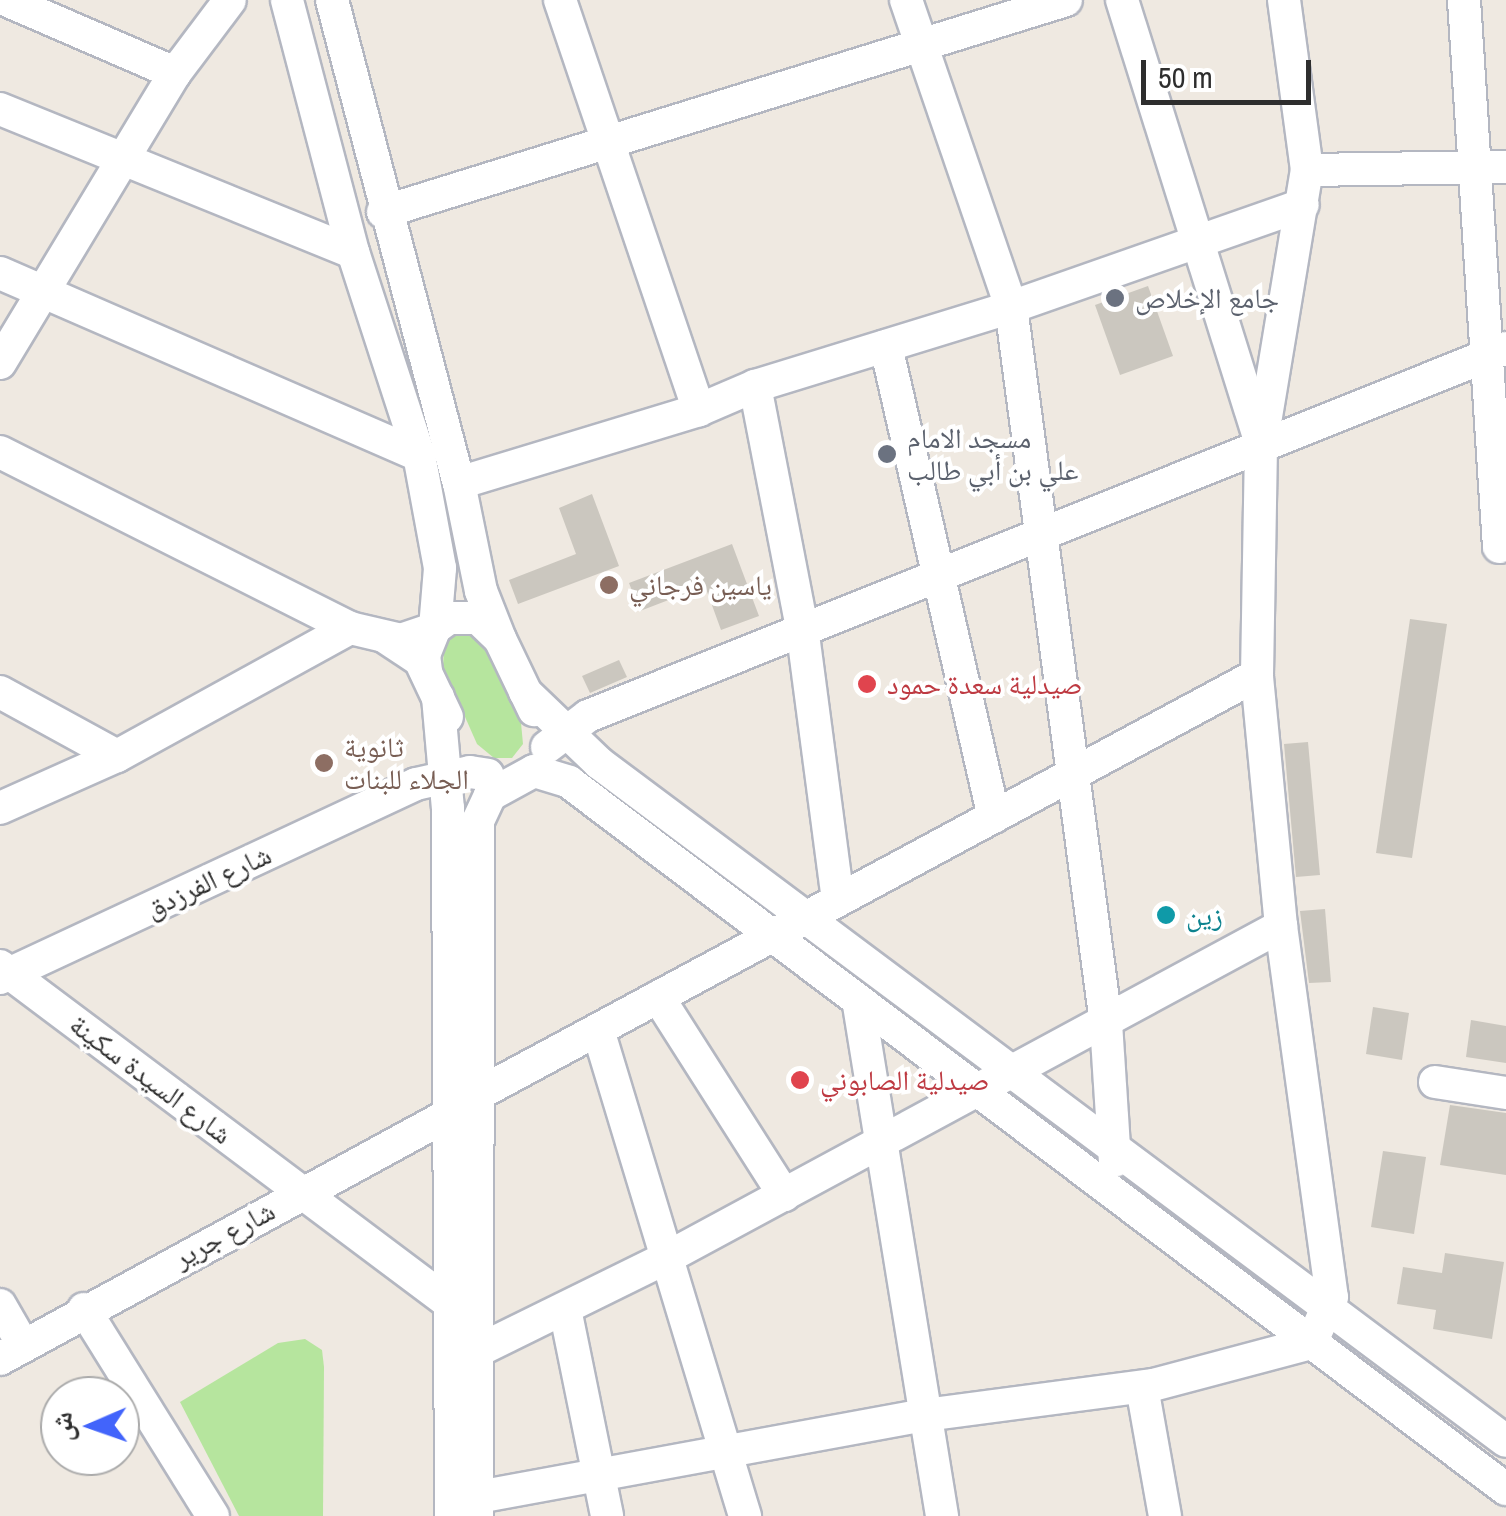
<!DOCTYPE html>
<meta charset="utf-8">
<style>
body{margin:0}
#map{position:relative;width:1506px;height:1516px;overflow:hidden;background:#efe9e1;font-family:"Archivo Narrow","Noto Naskh Arabic",sans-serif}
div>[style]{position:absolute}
.green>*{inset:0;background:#b6e59e}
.building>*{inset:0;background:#cbc7bf}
.roads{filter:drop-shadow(2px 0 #b4b7c1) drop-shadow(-2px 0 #b4b7c1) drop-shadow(0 2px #b4b7c1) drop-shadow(0 -2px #b4b7c1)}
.minor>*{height:32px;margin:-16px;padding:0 16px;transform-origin:16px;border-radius:16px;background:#fff}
.dots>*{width:28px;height:28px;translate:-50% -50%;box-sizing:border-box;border:5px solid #fff;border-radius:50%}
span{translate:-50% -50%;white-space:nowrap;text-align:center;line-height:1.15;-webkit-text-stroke:8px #fff;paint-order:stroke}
.worship-label{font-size:28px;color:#5b616d}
.left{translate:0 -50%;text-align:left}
.education-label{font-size:28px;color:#785e54}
.health-label{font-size:28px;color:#be3a42}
.street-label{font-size:28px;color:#2e2e2e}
.culture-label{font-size:28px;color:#0d838f}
.north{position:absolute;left:40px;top:1376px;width:100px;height:100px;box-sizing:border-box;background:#fff;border:2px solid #ababab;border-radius:50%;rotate:268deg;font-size:28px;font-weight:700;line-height:40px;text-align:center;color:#2e2e2e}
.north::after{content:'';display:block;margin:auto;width:35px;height:45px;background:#4264fb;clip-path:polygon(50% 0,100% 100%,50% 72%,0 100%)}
.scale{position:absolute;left:1141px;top:60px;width:170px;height:45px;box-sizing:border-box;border:5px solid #2e2e2e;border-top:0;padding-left:12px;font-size:30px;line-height:35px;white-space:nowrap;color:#2e2e2e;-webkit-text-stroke:8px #fff;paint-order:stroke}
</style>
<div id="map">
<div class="green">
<div style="clip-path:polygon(455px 634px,472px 634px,486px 648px,521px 723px,523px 744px,512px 758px,494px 758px,477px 744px,443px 667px,444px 647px)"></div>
<div style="clip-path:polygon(305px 1339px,322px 1350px,324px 1367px,323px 1516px,239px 1516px,180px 1402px,278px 1343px)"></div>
</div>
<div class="building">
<div style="clip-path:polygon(1148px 286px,1173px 356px,1120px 375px,1095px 305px)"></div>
<div style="clip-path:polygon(592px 494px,619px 566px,518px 604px,509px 580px,576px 554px,559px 508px)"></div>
<div style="clip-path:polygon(732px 544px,759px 616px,721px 630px,705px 586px,640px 611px,629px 583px)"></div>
<div style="clip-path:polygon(1410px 619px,1447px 624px,1412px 858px,1376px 853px)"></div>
<div style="clip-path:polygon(619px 660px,627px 677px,590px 693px,582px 676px)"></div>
<div style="clip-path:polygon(1308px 742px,1320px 875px,1296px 877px,1284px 744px)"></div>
<div style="clip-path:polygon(1325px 909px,1331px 982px,1309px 983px,1300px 911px)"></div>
<div style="clip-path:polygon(1373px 1007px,1409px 1013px,1402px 1060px,1366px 1054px)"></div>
<div style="clip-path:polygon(1471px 1020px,1506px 1026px,1506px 1063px,1466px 1057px)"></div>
<div style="clip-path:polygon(1450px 1105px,1506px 1113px,1506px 1175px,1440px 1165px)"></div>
<div style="clip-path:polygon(1383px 1151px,1426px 1157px,1414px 1234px,1371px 1227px)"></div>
<div style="clip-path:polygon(1445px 1253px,1504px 1262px,1492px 1339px,1433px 1329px,1436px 1310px,1397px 1304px,1403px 1267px,1442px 1273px)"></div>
</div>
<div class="roads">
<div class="minor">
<div style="left:6px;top:0;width:184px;rotate:23.4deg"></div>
<div style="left:332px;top:0;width:499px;rotate:75.3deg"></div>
<div style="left:459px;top:483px;width:110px;rotate:78.5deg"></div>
<div style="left:481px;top:591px;width:52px;rotate:68.4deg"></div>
<div style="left:560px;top:0;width:433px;rotate:71.3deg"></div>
<div style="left:699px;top:410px;width:61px;rotate:-23.2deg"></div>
<div style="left:755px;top:386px;width:246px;rotate:79deg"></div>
<div style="left:802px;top:627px;width:274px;rotate:82.5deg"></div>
<div style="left:906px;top:0;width:324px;rotate:71.1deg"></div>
<div style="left:1011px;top:307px;width:722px;rotate:82.44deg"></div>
<div style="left:1106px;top:1023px;width:138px;rotate:86.3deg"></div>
<div style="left:1122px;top:0;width:459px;rotate:72.6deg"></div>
<div style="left:1464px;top:0;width:548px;rotate:86.34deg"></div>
<div style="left:0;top:109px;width:381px;rotate:22.1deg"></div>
<div style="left:1307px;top:170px;width:199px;rotate:-0.9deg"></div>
<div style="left:383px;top:212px;width:715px;rotate:-17.24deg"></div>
<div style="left:0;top:273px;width:457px;rotate:23.5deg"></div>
<div style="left:886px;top:346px;width:483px;rotate:77.1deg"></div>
<div style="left:0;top:363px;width:339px;rotate:-58.9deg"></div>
<div style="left:175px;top:73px;width:91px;rotate:-53deg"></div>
<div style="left:755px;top:386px;width:268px;rotate:-17.1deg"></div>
<div style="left:1011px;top:307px;width:309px;rotate:-19.3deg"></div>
<div style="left:0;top:452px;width:392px;rotate:26.7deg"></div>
<div style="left:350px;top:628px;width:52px;rotate:13.2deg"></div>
<div style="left:401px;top:640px;width:36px;rotate:-19deg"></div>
<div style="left:435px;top:628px;width:60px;rotate:-85.2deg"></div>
<div style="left:440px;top:568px;width:115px;rotate:-100.5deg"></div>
<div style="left:419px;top:455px;width:213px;rotate:-108deg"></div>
<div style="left:353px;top:252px;width:260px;rotate:-104.7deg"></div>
<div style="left:459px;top:483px;width:251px;rotate:-16.9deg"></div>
<div style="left:385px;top:637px;width:42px;rotate:33.3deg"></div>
<div style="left:420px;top:660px;width:63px;rotate:64.7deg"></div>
<div style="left:426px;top:671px;width:16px;rotate:-97deg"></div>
<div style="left:424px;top:655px;width:29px;rotate:-68deg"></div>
<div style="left:435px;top:628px;width:17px;rotate:-36deg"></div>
<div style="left:449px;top:618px;width:29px"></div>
<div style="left:478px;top:618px;width:30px;rotate:44deg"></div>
<div style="left:500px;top:639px;width:79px;rotate:64.4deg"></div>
<div style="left:0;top:692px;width:133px;rotate:28.7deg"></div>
<div style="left:525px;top:692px;width:103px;rotate:43.8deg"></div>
<div style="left:599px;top:763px;width:1132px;rotate:36.78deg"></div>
<div style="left:438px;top:697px;width:111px;rotate:84.9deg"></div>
<div style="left:448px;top:808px;width:708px;rotate:89.76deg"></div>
<div style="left:547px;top:747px;width:51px;rotate:-37.1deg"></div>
<div style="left:588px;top:716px;width:989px;rotate:-21.84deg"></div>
<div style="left:0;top:808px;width:128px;rotate:-24deg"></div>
<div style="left:117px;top:756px;width:266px;rotate:-28.8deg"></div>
<div style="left:1281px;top:926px;width:252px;rotate:-95.5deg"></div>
<div style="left:1257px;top:675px;width:228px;rotate:-89deg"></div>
<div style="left:1261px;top:447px;width:281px;rotate:-80.6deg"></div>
<div style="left:1307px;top:170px;width:172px;rotate:-97.7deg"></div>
<div style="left:0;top:966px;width:560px;rotate:36.87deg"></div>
<div style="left:0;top:978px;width:459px;rotate:-25deg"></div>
<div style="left:416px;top:784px;width:55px;rotate:-12.5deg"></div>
<div style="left:470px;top:772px;width:18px;rotate:9deg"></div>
<div style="left:658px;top:997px;width:235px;rotate:57.5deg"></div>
<div style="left:859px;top:1005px;width:518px;rotate:80.77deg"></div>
<div style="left:598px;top:1030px;width:508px;rotate:73.17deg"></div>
<div style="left:1435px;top:1082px;width:72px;rotate:8.8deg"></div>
<div style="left:480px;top:1093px;width:882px;rotate:-28.28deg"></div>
<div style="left:0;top:1305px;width:46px;rotate:60.1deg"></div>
<div style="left:84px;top:1309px;width:244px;rotate:58.1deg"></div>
<div style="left:565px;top:1309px;width:211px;rotate:78.5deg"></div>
<div style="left:475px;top:1352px;width:215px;rotate:-26.2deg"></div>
<div style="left:668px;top:1257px;width:697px;rotate:-28.37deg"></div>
<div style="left:1281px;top:926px;width:374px;rotate:82.2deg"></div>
<div style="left:1332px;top:1297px;width:51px;rotate:114.5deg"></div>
<div style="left:1311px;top:1343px;width:163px;rotate:165.1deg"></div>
<div style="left:1153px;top:1385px;width:230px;rotate:172.5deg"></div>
<div style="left:925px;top:1415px;width:455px;rotate:169.6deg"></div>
<div style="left:0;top:1359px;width:512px;rotate:-28.57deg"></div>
<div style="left:1142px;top:1387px;width:131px;rotate:79.9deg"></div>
<div style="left:477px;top:1516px;width:695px;rotate:-89.92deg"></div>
<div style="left:478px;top:821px;width:29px;rotate:-65deg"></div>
<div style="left:490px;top:795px;width:50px;rotate:-28.6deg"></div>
<div style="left:534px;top:771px;width:37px;rotate:17deg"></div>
<div style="left:569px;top:782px;width:1174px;rotate:37.04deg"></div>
</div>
</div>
<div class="dots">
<div style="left:1115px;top:298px;background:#6b7280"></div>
<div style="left:887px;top:454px;background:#6b7280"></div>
<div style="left:609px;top:585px;background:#8d6e63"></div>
<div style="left:867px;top:684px;background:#e0444e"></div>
<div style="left:324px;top:763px;background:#8d6e63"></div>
<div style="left:1166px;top:915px;background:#0f9aa8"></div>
<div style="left:800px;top:1080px;background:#e0444e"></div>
</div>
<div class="worship-label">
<span class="left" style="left:1135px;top:298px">جامع الإخلاص</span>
<span class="left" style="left:907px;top:454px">مسجد الامام<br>علي بن أبي طالب</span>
</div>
<div class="education-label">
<span class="left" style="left:629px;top:585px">ياسين فرجاني</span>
<span class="left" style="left:344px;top:763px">ثانوية<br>الجلاء للبنات</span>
</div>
<div class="health-label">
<span class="left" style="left:887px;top:684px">صيدلية سعدة حمود</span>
<span class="left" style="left:820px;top:1080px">صيدلية الصابوني</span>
</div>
<div class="street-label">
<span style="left:208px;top:881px;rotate:-25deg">شارع الفرزدق</span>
<span style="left:151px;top:1079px;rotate:37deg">شارع السيدة سكينة</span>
<span style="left:224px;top:1234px;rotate:-28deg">شارع جرير</span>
</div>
<div class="culture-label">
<span class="left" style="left:1186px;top:915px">زين</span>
</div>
<div class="north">ش</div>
<div class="scale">50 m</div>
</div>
